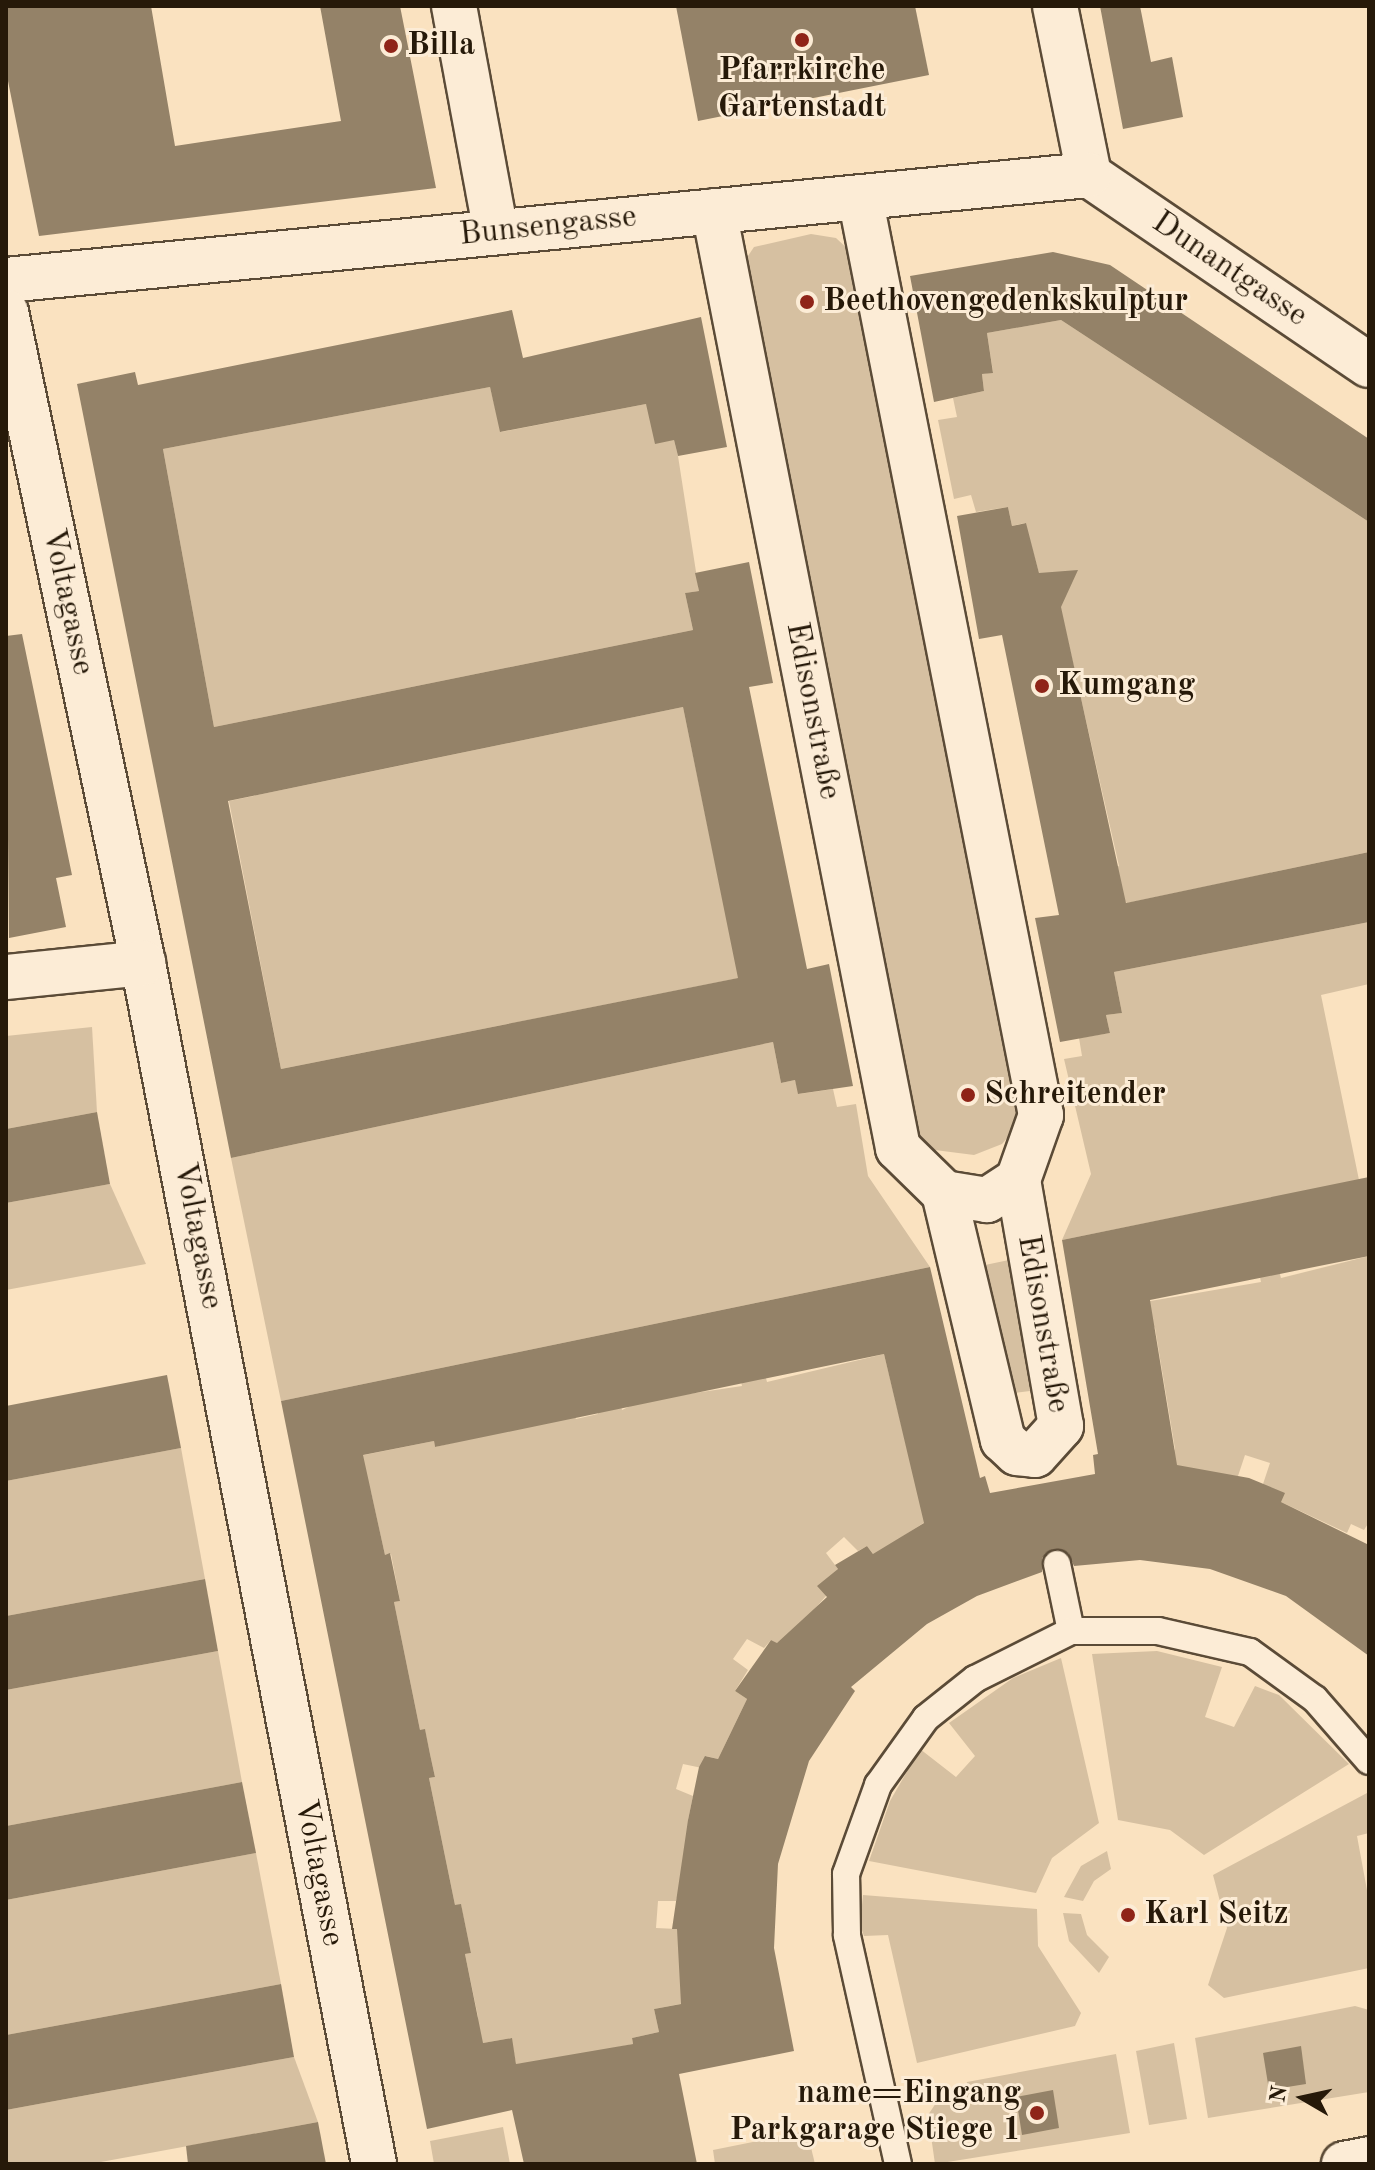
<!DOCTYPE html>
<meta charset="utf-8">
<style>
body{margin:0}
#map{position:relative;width:1375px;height:2170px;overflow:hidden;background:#fae2c0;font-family:"Old Standard TT",serif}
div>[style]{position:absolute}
.green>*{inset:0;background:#d6c0a1}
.building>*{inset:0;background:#948268}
.roads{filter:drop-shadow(2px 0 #5b4b37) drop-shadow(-2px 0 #5b4b37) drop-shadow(0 2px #5b4b37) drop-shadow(0 -2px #5b4b37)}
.service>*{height:26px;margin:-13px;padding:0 13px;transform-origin:13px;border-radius:13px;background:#fcecd6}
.minor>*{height:44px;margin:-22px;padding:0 22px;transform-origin:22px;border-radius:22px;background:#fcecd6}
.tertiary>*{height:44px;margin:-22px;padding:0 22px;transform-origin:22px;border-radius:22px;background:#fcecd6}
.dots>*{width:22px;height:22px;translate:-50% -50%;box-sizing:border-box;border:4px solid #fcecd6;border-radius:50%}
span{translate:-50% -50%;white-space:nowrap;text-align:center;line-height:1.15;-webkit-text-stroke:6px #fcecd6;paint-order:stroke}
.poi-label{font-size:32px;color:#261909;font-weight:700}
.left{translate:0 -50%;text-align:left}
.right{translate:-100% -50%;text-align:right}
.street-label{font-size:32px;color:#261909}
.frame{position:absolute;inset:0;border:8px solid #261909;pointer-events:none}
.north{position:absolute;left:1263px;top:2058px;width:80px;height:80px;-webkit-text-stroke:6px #fcecd6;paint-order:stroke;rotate:279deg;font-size:22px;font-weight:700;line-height:32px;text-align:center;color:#261909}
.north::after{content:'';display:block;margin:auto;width:28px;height:36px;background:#261909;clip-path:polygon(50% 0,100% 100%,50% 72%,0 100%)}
</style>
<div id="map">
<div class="green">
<div style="clip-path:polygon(811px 234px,836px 238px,851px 252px,1022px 1121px,1002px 1144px,974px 1155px,927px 1149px,910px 1121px,742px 265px,754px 247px)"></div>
<div style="clip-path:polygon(1061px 320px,1369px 522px,1369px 852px,1127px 903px,1117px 895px,1112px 868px,1119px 866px,1058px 597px,1039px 573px,1025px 523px,1012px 526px,1008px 507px,976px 512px,971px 495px,954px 499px,938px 420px,957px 417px,953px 398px,984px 391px,982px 374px,993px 372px,987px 333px)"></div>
<div style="clip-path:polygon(490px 387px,501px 432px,646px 404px,674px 440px,678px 456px,699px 591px,685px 593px,693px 630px,214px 727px,163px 449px)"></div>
<div style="clip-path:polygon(683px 707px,739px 978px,281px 1069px,229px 801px)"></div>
<div style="clip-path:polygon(1369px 922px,1369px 984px,1321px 995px,1359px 1180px,1062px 1240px,1091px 1174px,1064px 1059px,1082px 1056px,1079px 1038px,1110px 1033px,1106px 1015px,1122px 1013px,1114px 972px)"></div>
<div style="clip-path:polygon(92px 1027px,97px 1112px,6px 1129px,6px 1036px)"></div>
<div style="clip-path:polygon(773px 1042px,781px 1083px,795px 1080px,799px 1094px,833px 1089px,837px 1107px,856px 1104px,868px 1176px,930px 1267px,281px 1401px,231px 1158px)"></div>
<div style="clip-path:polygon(110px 1184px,146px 1264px,6px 1290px,6px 1203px)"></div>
<div style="clip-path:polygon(1369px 1256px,1369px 1522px,1364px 1530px,1351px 1524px,1347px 1533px,1281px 1502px,1263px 1484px,1270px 1463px,1245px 1455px,1238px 1476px,1161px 1474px,1175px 1449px,1155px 1328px,1133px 1304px,1261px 1282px,1258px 1267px,1277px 1263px,1281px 1278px)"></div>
<div style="clip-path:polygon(1009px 1260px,1030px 1391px,1015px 1393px,985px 1265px)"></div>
<div style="clip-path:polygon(884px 1354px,925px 1522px,874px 1555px,867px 1546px,858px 1551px,844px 1537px,826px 1553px,838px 1569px,826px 1596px,782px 1646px,771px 1640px,764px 1648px,747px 1639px,733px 1659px,748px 1670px,735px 1691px,747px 1699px,718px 1759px,706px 1756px,702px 1768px,683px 1764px,676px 1789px,693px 1796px,688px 1820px,699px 1822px,676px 1901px,658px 1901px,656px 1928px,677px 1929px,696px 2001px,654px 2009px,659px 2032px,632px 2038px,633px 2044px,546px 2062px,516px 2064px,511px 2038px,466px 2046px,478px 2017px,465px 1954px,471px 1953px,461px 1905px,455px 1905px,429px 1778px,435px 1777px,430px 1754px,425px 1730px,420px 1730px,394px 1602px,400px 1601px,391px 1554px,385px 1555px,371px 1492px,354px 1457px,434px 1441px,435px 1447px,574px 1414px,576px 1419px,598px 1414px,595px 1400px,618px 1395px,622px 1410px,641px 1401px,742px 1386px,739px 1372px,763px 1367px,767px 1382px)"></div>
<div style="clip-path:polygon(181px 1448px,205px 1579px,6px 1616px,6px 1481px)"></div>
<div style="clip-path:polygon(218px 1651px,242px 1782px,6px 1826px,6px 1690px)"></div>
<div style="clip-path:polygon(1157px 1651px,1222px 1667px,1205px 1717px,1234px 1727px,1255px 1686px,1279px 1695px,1349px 1764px,1204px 1855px,1170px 1830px,1118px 1820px,1092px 1654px)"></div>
<div style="clip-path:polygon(1061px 1658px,1099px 1823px,1052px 1858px,1036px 1893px,869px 1861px,890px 1801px,920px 1749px,956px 1777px,975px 1756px,949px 1723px,1013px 1678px)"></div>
<div style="clip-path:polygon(1367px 1793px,1369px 1833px,1357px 1836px,1369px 1901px,1369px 1968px,1224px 1998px,1208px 1985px,1227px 1928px,1213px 1875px)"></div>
<div style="clip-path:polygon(1107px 1851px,1111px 1869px,1094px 1881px,1083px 1901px,1064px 1897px,1081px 1866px)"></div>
<div style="clip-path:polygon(256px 1853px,281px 1984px,6px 2035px,6px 1900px)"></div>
<div style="clip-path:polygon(863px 1895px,1037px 1909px,1038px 1946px,1081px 2013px,1075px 2026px,917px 2063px,888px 1935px,864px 1936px,860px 1925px)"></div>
<div style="clip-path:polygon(1063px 1913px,1081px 1914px,1087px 1935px,1109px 1957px,1099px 1973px,1069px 1941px)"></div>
<div style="clip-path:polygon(1355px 2006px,1369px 2010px,1369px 2092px,1208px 2118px,1195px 2038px)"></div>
<div style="clip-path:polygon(1174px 2043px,1187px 2119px,1149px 2125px,1136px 2051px)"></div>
<div style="clip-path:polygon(1116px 2054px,1130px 2133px,935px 2164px,928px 2115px,938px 2100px,964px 2096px,967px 2082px)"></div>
<div style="clip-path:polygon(294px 2057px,318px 2122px,90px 2164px,6px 2164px,6px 2110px)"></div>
<div style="clip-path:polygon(503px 2127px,510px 2164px,434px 2164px,430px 2141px)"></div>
<div style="clip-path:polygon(807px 2131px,815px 2164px,715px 2164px,713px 2150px)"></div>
</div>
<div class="building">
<div style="clip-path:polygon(6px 6px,151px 6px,175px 146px,341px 121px,320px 6px,400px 6px,436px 188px,39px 236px,6px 71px)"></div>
<div style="clip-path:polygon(676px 6px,915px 6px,929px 75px,698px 121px)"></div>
<div style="clip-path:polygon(1100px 6px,1140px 6px,1151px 62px,1172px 57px,1183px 117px,1123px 129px)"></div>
<div style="clip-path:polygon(1053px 252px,1110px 265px,1369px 439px,1369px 522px,1061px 320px,987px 333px,993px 373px,982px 374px,984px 391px,934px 402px,910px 276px)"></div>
<div style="clip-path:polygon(evenodd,512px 310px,523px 358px,701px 317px,727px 447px,678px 456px,674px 440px,655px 444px,646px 404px,500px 432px,490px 387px,163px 449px,214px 727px,693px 630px,685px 593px,699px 591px,695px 573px,749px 562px,773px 683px,749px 687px,807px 969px,829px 964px,853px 1086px,798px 1094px,795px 1080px,781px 1083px,773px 1042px,231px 1158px,77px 384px,135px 372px,138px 385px,512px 310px,683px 707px,738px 978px,281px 1069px,228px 801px,683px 707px)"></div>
<div style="clip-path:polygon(1008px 507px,1012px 526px,1026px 523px,1039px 573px,1078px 570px,1061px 607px,1126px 903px,1369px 852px,1369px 922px,1114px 972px,1122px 1013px,1106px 1015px,1110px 1033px,1060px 1042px,1035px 918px,1059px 915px,1002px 635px,979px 639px,957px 516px)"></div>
<div style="clip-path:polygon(22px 634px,72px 875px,56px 878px,66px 927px,9px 938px,6px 636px)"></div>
<div style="clip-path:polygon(97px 1112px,110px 1184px,6px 1203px,6px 1129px)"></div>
<div style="clip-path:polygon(evenodd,1369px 1177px,1369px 1256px,1150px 1300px,1177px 1465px,1249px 1478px,1285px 1493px,1281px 1502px,1369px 1545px,1369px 1656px,1286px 1596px,1210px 1569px,1140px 1560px,1074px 1566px,1068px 1553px,1053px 1549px,1042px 1558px,1042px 1572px,977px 1596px,927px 1624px,851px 1687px,855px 1691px,809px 1761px,778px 1864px,774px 1948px,794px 2051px,679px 2074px,697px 2164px,524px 2164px,512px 2110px,427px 2129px,281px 1401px,930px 1267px,980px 1478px,985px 1476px,990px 1493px,1095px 1474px,1093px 1455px,1098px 1454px,1062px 1240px,1369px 1177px,884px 1354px,924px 1523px,873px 1554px,867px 1546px,835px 1565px,838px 1569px,817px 1586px,827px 1597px,777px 1643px,771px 1640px,735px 1691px,747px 1699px,718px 1759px,705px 1756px,699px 1767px,688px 1820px,672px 1929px,677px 1929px,681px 2004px,654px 2009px,659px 2032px,632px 2038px,633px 2044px,516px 2064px,512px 2038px,483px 2043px,465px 1954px,471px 1953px,461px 1904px,455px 1905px,429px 1778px,435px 1777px,430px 1754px,425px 1729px,420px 1730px,394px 1602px,400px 1601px,390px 1553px,385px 1555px,363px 1455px,434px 1441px,435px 1447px,884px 1354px)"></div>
<div style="clip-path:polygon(167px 1375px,181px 1448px,6px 1481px,6px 1406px)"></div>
<div style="clip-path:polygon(205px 1579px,218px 1651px,6px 1690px,6px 1616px)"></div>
<div style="clip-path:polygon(242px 1782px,256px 1853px,6px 1900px,6px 1826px)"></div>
<div style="clip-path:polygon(281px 1984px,294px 2057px,6px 2110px,6px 2035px)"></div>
<div style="clip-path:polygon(1301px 2046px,1306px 2084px,1269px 2090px,1263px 2053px)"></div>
<div style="clip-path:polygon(1053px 2090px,1059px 2128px,1022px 2135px,1016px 2097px)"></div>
<div style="clip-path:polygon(318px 2122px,326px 2164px,188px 2164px,186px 2146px)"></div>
</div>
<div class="roads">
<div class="service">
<div style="left:1057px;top:1564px;width:68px;rotate:78.2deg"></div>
<div style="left:898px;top:2164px;width:235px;rotate:-102.6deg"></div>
<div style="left:847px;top:1935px;width:61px;rotate:-90.9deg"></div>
<div style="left:846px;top:1874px;width:95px;rotate:-70.2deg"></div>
<div style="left:878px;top:1785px;width:82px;rotate:-54.4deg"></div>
<div style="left:926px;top:1718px;width:63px;rotate:-38.5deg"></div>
<div style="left:975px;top:1679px;width:107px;rotate:-26.6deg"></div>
<div style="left:1071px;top:1631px;width:87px"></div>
<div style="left:1158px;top:1631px;width:94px;rotate:12.9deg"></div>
<div style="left:1250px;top:1652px;width:80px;rotate:35.9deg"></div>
<div style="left:1315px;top:1699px;width:82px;rotate:48.9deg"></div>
</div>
<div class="minor">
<div style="left:454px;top:6px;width:230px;rotate:79.5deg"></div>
<div style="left:1055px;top:6px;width:172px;rotate:78.6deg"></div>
<div style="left:1089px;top:175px;width:338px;rotate:34.2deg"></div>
<div style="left:860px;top:197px;width:936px;rotate:78.85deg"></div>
<div style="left:1041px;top:1115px;width:69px;rotate:109.5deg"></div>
<div style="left:1018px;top:1180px;width:37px;rotate:147deg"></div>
<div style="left:987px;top:1200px;width:44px;rotate:-170.8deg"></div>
<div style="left:714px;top:211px;width:955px;rotate:78.89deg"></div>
<div style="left:898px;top:1148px;width:64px;rotate:44.4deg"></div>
<div style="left:944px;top:1193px;width:254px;rotate:76.6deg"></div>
<div style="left:1003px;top:1440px;width:19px;rotate:43deg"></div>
<div style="left:1017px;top:1453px;width:18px;rotate:6deg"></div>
<div style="left:1035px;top:1455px;width:39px;rotate:-48deg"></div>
<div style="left:1061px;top:1426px;width:250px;rotate:-99.9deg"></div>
<div style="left:6px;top:280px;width:1088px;rotate:-5.54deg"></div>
<div style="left:6px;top:312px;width:665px;rotate:78.12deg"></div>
<div style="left:143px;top:963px;width:1223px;rotate:79.11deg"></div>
<div style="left:6px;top:977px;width:138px;rotate:-5.8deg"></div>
</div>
<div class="tertiary">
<div style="left:1344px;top:2164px;width:25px;rotate:-11deg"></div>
</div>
</div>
<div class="dots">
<div style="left:802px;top:40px;background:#8f2418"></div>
<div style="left:391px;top:46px;background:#8f2418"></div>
<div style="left:807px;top:302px;background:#8f2418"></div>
<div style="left:1042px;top:686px;background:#8f2418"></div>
<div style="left:968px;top:1095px;background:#8f2418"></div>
<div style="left:1128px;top:1915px;background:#8f2418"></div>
<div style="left:1037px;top:2113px;background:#8f2418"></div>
</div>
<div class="poi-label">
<span class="left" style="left:407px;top:46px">Billa</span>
<span style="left:802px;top:90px">Pfarrkirche<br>Gartenstadt</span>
<span class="left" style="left:823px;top:302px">Beethovengedenkskulptur</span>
<span class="left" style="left:1058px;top:686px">Kumgang</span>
<span class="left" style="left:984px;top:1095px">Schreitender</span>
<span class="left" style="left:1144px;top:1915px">Karl Seitz</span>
<span class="right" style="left:1021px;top:2113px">name=Eingang<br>Parkgarage Stiege 1</span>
</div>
<div class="street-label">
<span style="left:548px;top:227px;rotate:-6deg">Bunsengasse</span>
<span style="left:1229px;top:270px;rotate:34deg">Dunantgasse</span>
<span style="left:67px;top:602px;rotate:78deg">Voltagasse</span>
<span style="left:812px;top:711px;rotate:79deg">Edisonstraße</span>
<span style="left:197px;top:1236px;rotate:79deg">Voltagasse</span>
<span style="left:1042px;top:1324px;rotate:80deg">Edisonstraße</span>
<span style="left:318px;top:1873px;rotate:79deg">Voltagasse</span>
</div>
<div class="frame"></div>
<div class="north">N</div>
</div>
